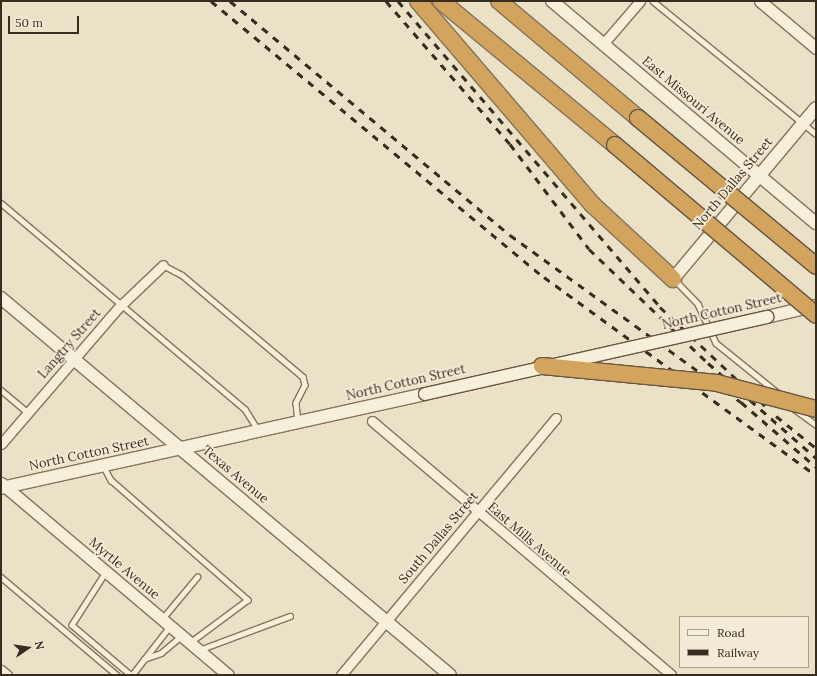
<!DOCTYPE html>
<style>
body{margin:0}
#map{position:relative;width:817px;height:676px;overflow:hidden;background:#ebe1c6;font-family:Lora,serif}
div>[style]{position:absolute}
.roads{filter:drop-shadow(1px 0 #85745d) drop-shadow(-1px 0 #85745d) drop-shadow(0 1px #85745d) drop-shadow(0 -1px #85745d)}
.service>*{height:4.5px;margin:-2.25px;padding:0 2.25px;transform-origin:2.25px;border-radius:2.25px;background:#f6efd9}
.minor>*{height:9px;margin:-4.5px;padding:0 4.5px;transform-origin:4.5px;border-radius:4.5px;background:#f6efd9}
.tertiary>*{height:11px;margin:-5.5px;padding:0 5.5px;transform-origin:5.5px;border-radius:5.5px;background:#f6efd9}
.secondary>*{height:12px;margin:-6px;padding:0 6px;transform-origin:6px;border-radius:6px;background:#f6efd9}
.motorway>*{height:16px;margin:-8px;padding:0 8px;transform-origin:8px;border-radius:8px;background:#d3a45e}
.rail>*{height:3px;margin-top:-1.5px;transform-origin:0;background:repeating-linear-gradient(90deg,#362c20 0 7px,transparent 0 14px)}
.bridges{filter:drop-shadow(1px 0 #675541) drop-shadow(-1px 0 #675541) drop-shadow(0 1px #675541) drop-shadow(0 -1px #675541)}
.secondary-bridge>*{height:12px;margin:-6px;padding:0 6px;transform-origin:6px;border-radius:6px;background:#f6efd9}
.motorway-bridge>*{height:16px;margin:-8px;padding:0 8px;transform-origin:8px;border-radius:8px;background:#d3a45e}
span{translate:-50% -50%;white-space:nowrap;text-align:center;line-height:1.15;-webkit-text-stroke:3.5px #f3ebd5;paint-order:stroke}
.street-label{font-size:13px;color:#362c20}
.frame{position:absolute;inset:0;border:2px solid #362c20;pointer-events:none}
.legend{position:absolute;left:679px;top:616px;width:130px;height:52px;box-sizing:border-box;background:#f3ebd5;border:1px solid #a79f8d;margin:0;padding:5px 7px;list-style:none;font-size:12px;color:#362c20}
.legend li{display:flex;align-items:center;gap:8px;height:20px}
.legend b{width:20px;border:1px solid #a79f8d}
.north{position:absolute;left:8px;top:628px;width:40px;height:40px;-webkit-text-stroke:3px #f3ebd5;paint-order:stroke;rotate:77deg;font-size:11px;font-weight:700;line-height:16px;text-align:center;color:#362c20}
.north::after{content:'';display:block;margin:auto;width:14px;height:18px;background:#362c20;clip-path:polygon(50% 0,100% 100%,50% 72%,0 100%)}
.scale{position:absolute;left:8px;top:16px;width:71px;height:18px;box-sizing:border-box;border:2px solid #362c20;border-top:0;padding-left:5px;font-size:12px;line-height:14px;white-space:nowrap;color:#362c20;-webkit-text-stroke:3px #f3ebd5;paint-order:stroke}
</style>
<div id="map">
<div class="roads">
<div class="service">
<div style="left:653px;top:1px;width:210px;rotate:39.2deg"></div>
<div style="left:1px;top:203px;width:319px;rotate:40.2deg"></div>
<div style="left:245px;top:409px;width:25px;rotate:58deg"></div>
<div style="left:163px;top:265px;width:21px;rotate:28deg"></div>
<div style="left:182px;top:275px;width:158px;rotate:40.1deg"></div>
<div style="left:303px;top:377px;width:8px;rotate:76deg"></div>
<div style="left:305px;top:385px;width:20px;rotate:117deg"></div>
<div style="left:296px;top:403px;width:18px;rotate:84deg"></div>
<div style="left:676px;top:281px;width:32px;rotate:46deg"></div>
<div style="left:698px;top:304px;width:43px;rotate:65.2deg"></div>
<div style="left:716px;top:343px;width:80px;rotate:38.9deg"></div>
<div style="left:1px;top:390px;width:35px;rotate:40deg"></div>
<div style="left:793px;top:408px;width:29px;rotate:36deg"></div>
<div style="left:104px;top:467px;width:15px;rotate:62deg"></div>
<div style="left:111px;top:480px;width:182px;rotate:41.2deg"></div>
<div style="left:248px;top:600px;width:72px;rotate:143.4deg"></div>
<div style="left:106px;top:572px;width:63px;rotate:122.7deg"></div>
<div style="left:72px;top:625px;width:77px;rotate:40.3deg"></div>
<div style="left:1px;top:577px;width:152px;rotate:40.2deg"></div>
<div style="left:162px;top:619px;width:55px;rotate:-50.2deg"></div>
<div style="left:199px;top:650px;width:97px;rotate:-20.5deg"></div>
<div style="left:144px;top:659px;width:18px;rotate:-19deg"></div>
<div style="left:161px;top:653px;width:26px;rotate:-40deg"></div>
<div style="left:132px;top:675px;width:62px;rotate:-52.2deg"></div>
</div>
<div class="minor">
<div style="left:603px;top:44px;width:57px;rotate:-49.3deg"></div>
<div style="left:372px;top:421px;width:392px;rotate:40.3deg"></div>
<div style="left:1px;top:444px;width:179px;rotate:-49.3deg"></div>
<div style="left:118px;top:308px;width:62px;rotate:-43.7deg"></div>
<div style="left:1px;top:670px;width:8px;rotate:40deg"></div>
<div style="left:341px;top:675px;width:335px;rotate:-50.1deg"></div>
</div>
<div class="tertiary">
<div style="left:760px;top:1px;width:73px;rotate:40deg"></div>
<div style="left:1px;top:483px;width:297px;rotate:40.2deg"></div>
</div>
<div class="secondary">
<div style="left:552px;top:1px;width:345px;rotate:40.1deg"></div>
<div style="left:673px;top:279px;width:223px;rotate:-50.1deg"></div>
<div style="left:1px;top:298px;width:586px;rotate:40.02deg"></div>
<div style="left:767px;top:317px;width:47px;rotate:-13.4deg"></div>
<div style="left:1px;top:488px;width:434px;rotate:-12.5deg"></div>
</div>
<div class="motorway">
<div style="left:418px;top:1px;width:269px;rotate:49.4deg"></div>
<div style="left:593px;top:205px;width:109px;rotate:42.8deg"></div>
<div style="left:441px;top:1px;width:226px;rotate:39.6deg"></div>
<div style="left:499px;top:1px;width:182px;rotate:40.1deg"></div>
</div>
</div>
<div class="rail">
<div style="left:211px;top:1px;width:433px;rotate:39.7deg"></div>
<div style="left:544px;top:277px;width:336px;rotate:36.1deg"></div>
<div style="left:230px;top:1px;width:365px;rotate:39.9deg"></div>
<div style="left:510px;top:235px;width:285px;rotate:35.9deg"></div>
<div style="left:741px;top:402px;width:99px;rotate:40.9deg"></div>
<div style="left:386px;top:1px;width:189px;rotate:49.1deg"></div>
<div style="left:510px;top:144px;width:131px;rotate:53deg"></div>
<div style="left:589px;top:249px;width:165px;rotate:43.8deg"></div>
<div style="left:708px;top:363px;width:144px;rotate:41.3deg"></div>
<div style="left:398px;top:1px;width:403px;rotate:49.4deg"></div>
<div style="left:660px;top:307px;width:144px;rotate:43.3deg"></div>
<div style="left:776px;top:416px;width:51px;rotate:38.7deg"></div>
</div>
<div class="bridges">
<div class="secondary-bridge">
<div style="left:425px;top:394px;width:351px;rotate:-12.7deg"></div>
</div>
<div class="motorway-bridge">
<div style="left:638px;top:118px;width:231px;rotate:39.7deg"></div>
<div style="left:615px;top:145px;width:263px;rotate:40.2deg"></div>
<div style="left:542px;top:366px;width:176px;rotate:5.5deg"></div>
<div style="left:717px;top:383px;width:102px;rotate:14.7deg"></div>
</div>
</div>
<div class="street-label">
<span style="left:693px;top:101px;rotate:40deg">East Missouri Avenue</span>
<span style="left:733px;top:184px;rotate:-50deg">North Dallas Street</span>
<span style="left:722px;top:312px;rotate:-13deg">North Cotton Street</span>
<span style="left:70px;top:344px;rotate:-49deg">Langtry Street</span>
<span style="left:406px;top:383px;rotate:-13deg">North Cotton Street</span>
<span style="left:89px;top:454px;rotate:-12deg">North Cotton Street</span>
<span style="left:235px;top:475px;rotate:40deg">Texas Avenue</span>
<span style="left:439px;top:538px;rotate:-50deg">South Dallas Street</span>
<span style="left:529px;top:540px;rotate:41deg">East Mills Avenue</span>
<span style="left:124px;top:569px;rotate:40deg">Myrtle Avenue</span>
</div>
<div class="frame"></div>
<ul class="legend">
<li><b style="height:5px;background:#f6efd9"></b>Road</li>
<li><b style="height:5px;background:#362c20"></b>Railway</li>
</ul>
<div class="north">N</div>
<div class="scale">50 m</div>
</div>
